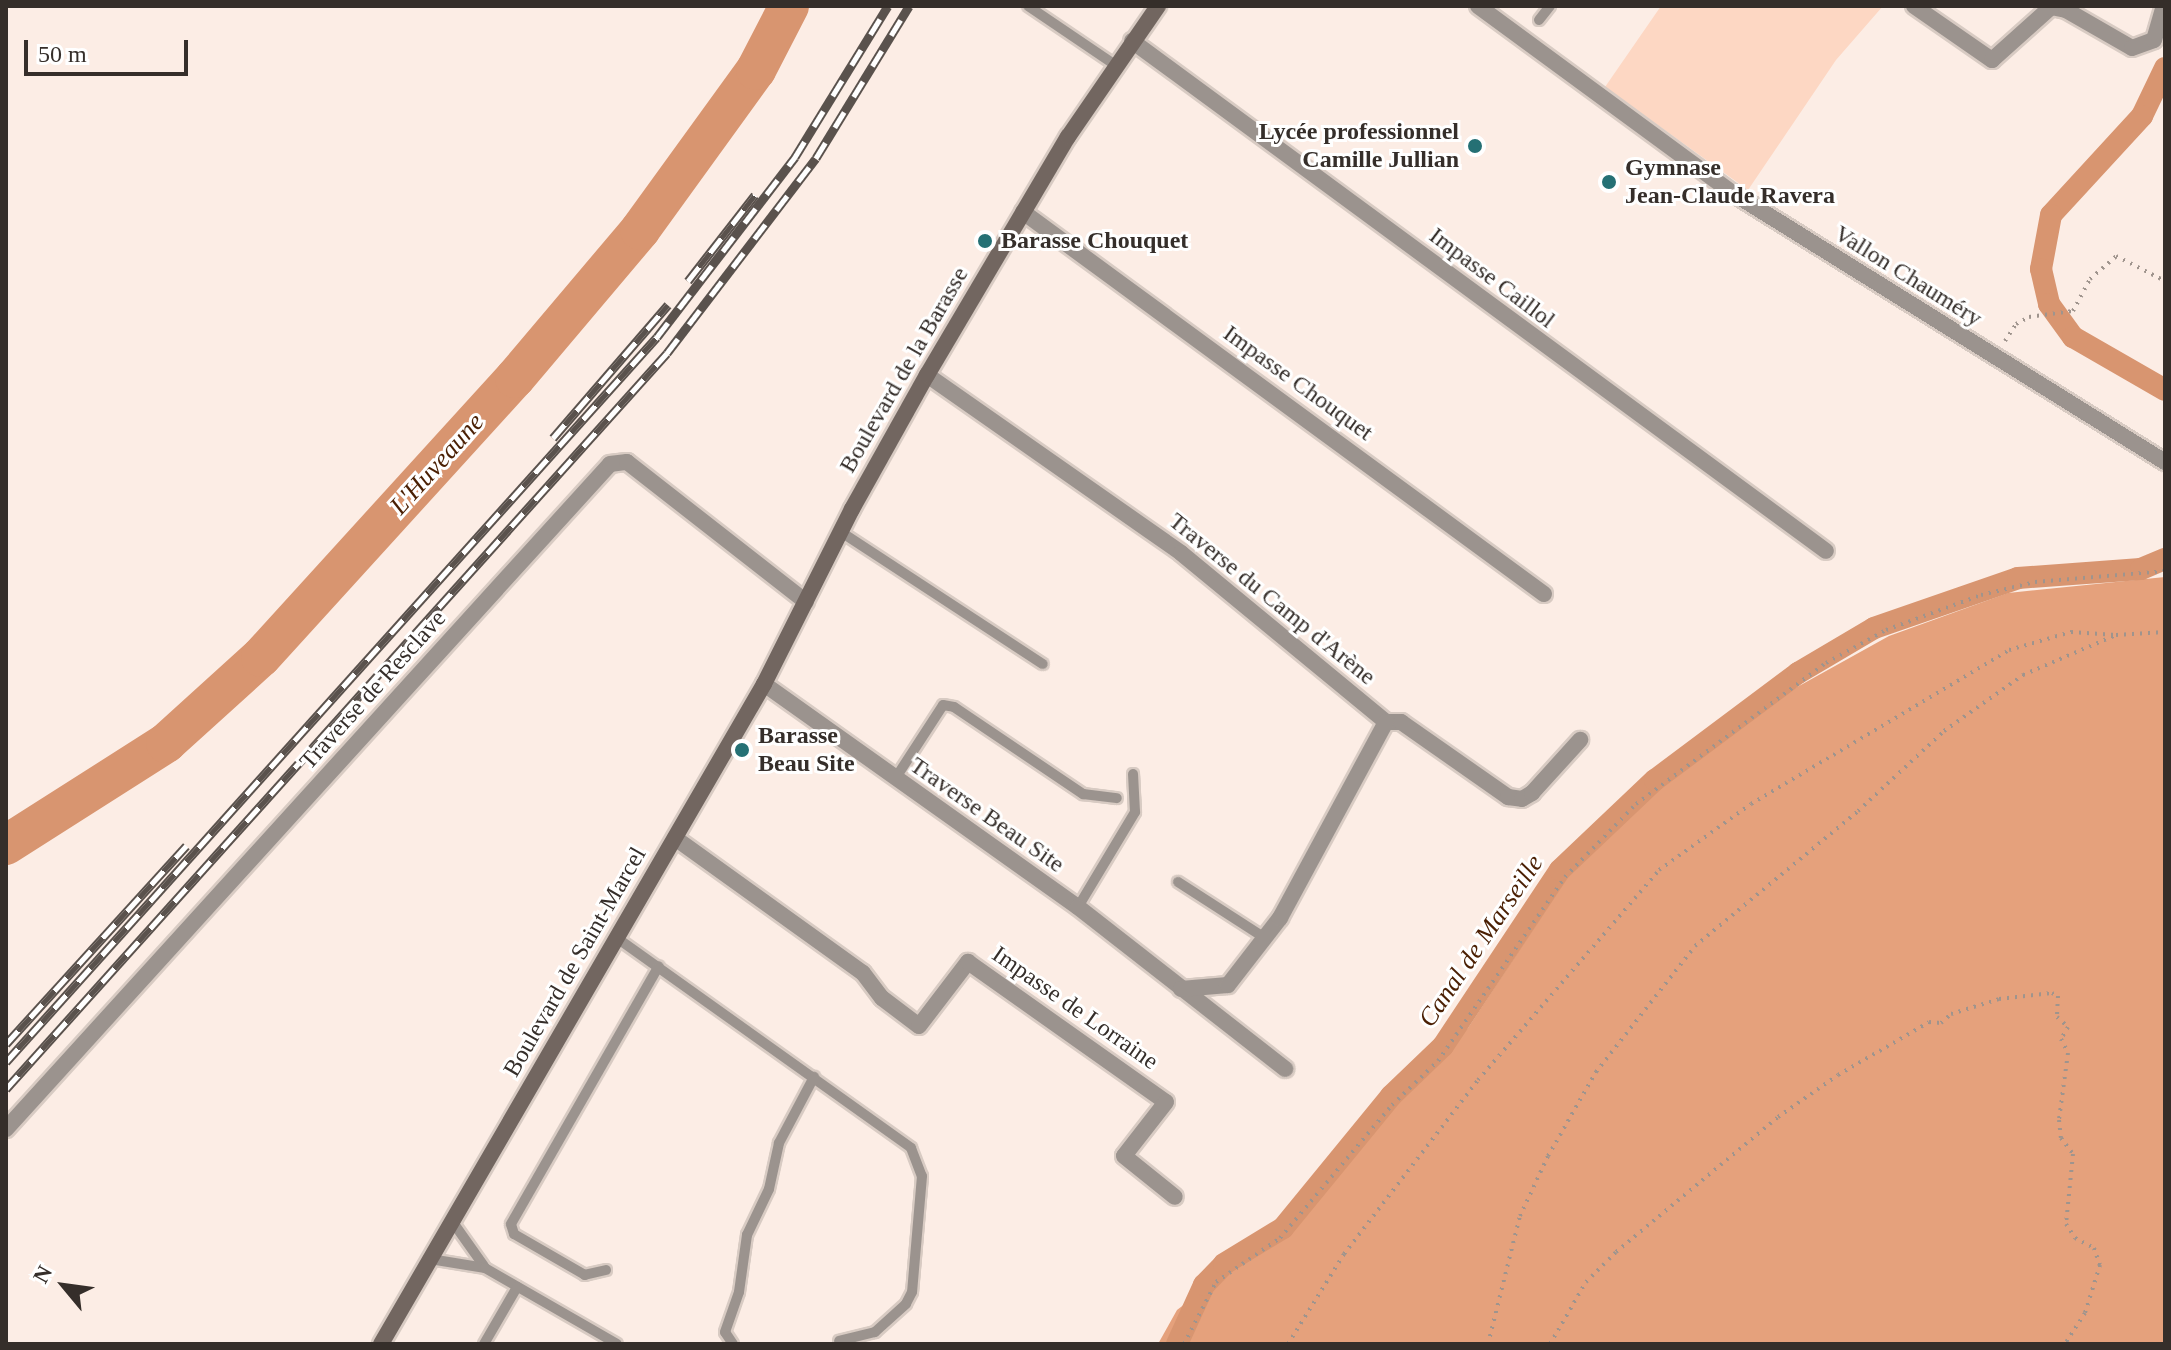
<!DOCTYPE html>
<meta charset="utf-8">
<style>
body{margin:0}
#map{position:relative;width:2171px;height:1350px;overflow:hidden;background:#fcede5;font-family:Georgia,serif}
div>[style]{position:absolute}
.green>*{inset:0;background:#fdd7c3}
.forest>*{inset:0;background:#e5a17c}
.canal>*{height:22px;margin:-11px;padding:0 11px;transform-origin:11px;border-radius:11px;background:#d89570}
.river>*{height:40px;margin:-20px;padding:0 20px;transform-origin:20px;border-radius:20px;background:#d89570}
.path>*{height:4px;margin-top:-2px;transform-origin:0;background:repeating-linear-gradient(90deg,#9f948d 0 2px,transparent 0 8px)}
.roads{filter:drop-shadow(2px 0 #d8cbc3) drop-shadow(-2px 0 #d8cbc3) drop-shadow(0 2px #d8cbc3) drop-shadow(0 -2px #d8cbc3)}
.lane>*{height:10px;margin:-5px;padding:0 5px;transform-origin:5px;border-radius:5px;background:#9b938e}
.street>*{height:16px;margin:-8px;padding:0 8px;transform-origin:8px;border-radius:8px;background:#9b938e}
.secondary>*{height:16px;margin:-8px;padding:0 8px;transform-origin:8px;border-radius:8px;background:#726660}
.rail>*{height:9px;margin-top:-4.5px;transform-origin:0;background:repeating-linear-gradient(90deg,#fff 0 18px,#5a524d 0 36px);box-sizing:border-box;border-block:2px solid #5a524d}
.dots>*{width:22px;height:22px;translate:-50% -50%;box-sizing:border-box;border:4px solid #fff;border-radius:50%}
span{translate:-50% -50%;white-space:nowrap;text-align:center;line-height:1.15;-webkit-text-stroke:6px #fff;paint-order:stroke}
.poi-label{font-size:24px;color:#352e2a;font-weight:700}
.right{translate:-100% -50%;text-align:right}
.left{translate:0 -50%;text-align:left}
.street-label{font-size:24px;color:#352e2a}
.water-label{font-size:26px;color:#4a1f03;font-style:italic}
.frame{position:absolute;inset:0;border:8px solid #352e2a;pointer-events:none}
.north{position:absolute;left:24px;top:1246px;width:80px;height:80px;-webkit-text-stroke:6px #fff;paint-order:stroke;rotate:299deg;font-size:22px;font-weight:700;line-height:32px;text-align:center;color:#352e2a}
.north::after{content:'';display:block;margin:auto;width:28px;height:36px;background:#352e2a;clip-path:polygon(50% 0,100% 100%,50% 72%,0 100%)}
.scale{position:absolute;left:24px;top:40px;width:164px;height:36px;box-sizing:border-box;border:4px solid #352e2a;border-top:0;padding-left:10px;font-size:24px;line-height:28px;white-space:nowrap;color:#352e2a;-webkit-text-stroke:6px #fff;paint-order:stroke}
</style>
<div id="map">
<div class="green">
<div style="clip-path:polygon(1661px 6px,1883px 6px,1836px 60px,1748px 190px,1605px 87px)"></div>
</div>
<div class="forest">
<div style="clip-path:polygon(2165px 577px,2165px 1344px,1158px 1344px,1177px 1310px,1292px 1222px,1327px 1159px,1468px 1028px,1592px 840px,1790px 691px,1889px 636px,2008px 593px)"></div>
</div>
<div class="canal">
<div style="left:2165px;top:68px;width:53px;rotate:115.6deg"></div>
<div style="left:2142px;top:116px;width:134px;rotate:132.6deg"></div>
<div style="left:2051px;top:215px;width:55px;rotate:100.5deg"></div>
<div style="left:2041px;top:269px;width:36px;rotate:77deg"></div>
<div style="left:2049px;top:304px;width:41px;rotate:54deg"></div>
<div style="left:2073px;top:337px;width:106px;rotate:29.9deg"></div>
<div style="left:1177px;top:1344px;width:65px;rotate:-65.4deg"></div>
<div style="left:1204px;top:1285px;width:29px;rotate:-46deg"></div>
<div style="left:1224px;top:1264px;width:69px;rotate:-31.4deg"></div>
<div style="left:1283px;top:1228px;width:171px;rotate:-50.7deg"></div>
<div style="left:1391px;top:1096px;width:72px;rotate:-43.9deg"></div>
<div style="left:1443px;top:1046px;width:211px;rotate:-56.4deg"></div>
<div style="left:1560px;top:870px;width:131px;rotate:-43.5deg"></div>
<div style="left:1655px;top:780px;width:179px;rotate:-36.8deg"></div>
<div style="left:1798px;top:673px;width:88px;rotate:-30.6deg"></div>
<div style="left:1874px;top:628px;width:152px;rotate:-19.1deg"></div>
<div style="left:2018px;top:578px;width:123px;rotate:-4.2deg"></div>
<div style="left:2141px;top:569px;width:26px;rotate:-23deg"></div>
</div>
<div class="river">
<div style="left:6px;top:845px;width:190px;rotate:-32.5deg"></div>
<div style="left:166px;top:743px;width:128px;rotate:-42.2deg"></div>
<div style="left:261px;top:657px;width:377px;rotate:-47.7deg"></div>
<div style="left:515px;top:378px;width:194px;rotate:-49.8deg"></div>
<div style="left:640px;top:230px;width:198px;rotate:-54.1deg"></div>
<div style="left:756px;top:70px;width:72px;rotate:-62.7deg"></div>
</div>
<div class="path">
<div style="left:2005px;top:341px;width:20px;rotate:-57deg"></div>
<div style="left:2016px;top:324px;width:15px;rotate:-28deg"></div>
<div style="left:2029px;top:317px;width:44px;rotate:-7.8deg"></div>
<div style="left:2073px;top:311px;width:36px;rotate:-62deg"></div>
<div style="left:2090px;top:279px;width:35px;rotate:-41deg"></div>
<div style="left:2116px;top:256px;width:55px;rotate:27deg"></div>
<div style="left:1184px;top:1344px;width:70px;rotate:-62.7deg"></div>
<div style="left:1216px;top:1282px;width:78px;rotate:-34.5deg"></div>
<div style="left:1280px;top:1238px;width:174px;rotate:-49.9deg"></div>
<div style="left:1392px;top:1105px;width:64px;rotate:-43.7deg"></div>
<div style="left:1438px;top:1061px;width:224px;rotate:-55.4deg"></div>
<div style="left:1565px;top:877px;width:102px;rotate:-45.8deg"></div>
<div style="left:1636px;top:804px;width:237px;rotate:-36.6deg"></div>
<div style="left:1826px;top:663px;width:68px;rotate:-28.8deg"></div>
<div style="left:1886px;top:630px;width:101px;rotate:-20.2deg"></div>
<div style="left:1981px;top:595px;width:56px;rotate:-13.5deg"></div>
<div style="left:2035px;top:582px;width:130px;rotate:-4.8deg"></div>
<div style="left:1288px;top:1344px;width:106px;rotate:-58.1deg"></div>
<div style="left:1344px;top:1254px;width:220px;rotate:-52.4deg"></div>
<div style="left:1478px;top:1080px;width:277px;rotate:-49.2deg"></div>
<div style="left:1659px;top:870px;width:113px;rotate:-35.7deg"></div>
<div style="left:1751px;top:804px;width:300px;rotate:-30.8deg"></div>
<div style="left:2009px;top:650px;width:65px;rotate:-16.2deg"></div>
<div style="left:2071px;top:632px;width:45px;rotate:3.8deg"></div>
<div style="left:1488px;top:1344px;width:132px;rotate:-76deg"></div>
<div style="left:1520px;top:1216px;width:66px;rotate:-65deg"></div>
<div style="left:1548px;top:1156px;width:97px;rotate:-60.3deg"></div>
<div style="left:1596px;top:1072px;width:160px;rotate:-51.8deg"></div>
<div style="left:1695px;top:946px;width:212px;rotate:-39.6deg"></div>
<div style="left:1858px;top:811px;width:117px;rotate:-42.9deg"></div>
<div style="left:1944px;top:731px;width:97px;rotate:-35.3deg"></div>
<div style="left:2023px;top:675px;width:101px;rotate:-23.3deg"></div>
<div style="left:2116px;top:635px;width:49px;rotate:-3.5deg"></div>
<div style="left:1550px;top:1344px;width:72px;rotate:-59.9deg"></div>
<div style="left:1586px;top:1282px;width:42px;rotate:-45deg"></div>
<div style="left:1616px;top:1252px;width:211px;rotate:-39.8deg"></div>
<div style="left:1778px;top:1117px;width:73px;rotate:-35deg"></div>
<div style="left:1838px;top:1075px;width:105px;rotate:-30.2deg"></div>
<div style="left:1929px;top:1022px;width:12px;rotate:5deg"></div>
<div style="left:1941px;top:1023px;width:13px;rotate:-42deg"></div>
<div style="left:1951px;top:1014px;width:50px;rotate:-17.4deg"></div>
<div style="left:1999px;top:999px;width:53px;rotate:-6.5deg"></div>
<div style="left:2052px;top:993px;width:7px;rotate:27deg"></div>
<div style="left:2058px;top:996px;width:21px;rotate:93deg"></div>
<div style="left:2057px;top:1017px;width:15px;rotate:42deg"></div>
<div style="left:2068px;top:1027px;width:14px;rotate:120deg"></div>
<div style="left:2061px;top:1039px;width:16px;rotate:63deg"></div>
<div style="left:2068px;top:1053px;width:68px;rotate:97.7deg"></div>
<div style="left:2059px;top:1120px;width:18px;rotate:84deg"></div>
<div style="left:2061px;top:1138px;width:20px;rotate:53deg"></div>
<div style="left:2073px;top:1154px;width:70px;rotate:95.7deg"></div>
<div style="left:2066px;top:1224px;width:17px;rotate:57deg"></div>
<div style="left:2075px;top:1238px;width:21px;rotate:28deg"></div>
<div style="left:2094px;top:1248px;width:18px;rotate:71deg"></div>
<div style="left:2100px;top:1265px;width:50px;rotate:107.4deg"></div>
<div style="left:2085px;top:1313px;width:37px;rotate:123deg"></div>
</div>
<div class="roads">
<div class="lane">
<div style="left:1028px;top:6px;width:105px;rotate:34.1deg"></div>
<div style="left:1539px;top:20px;width:18px;rotate:-52deg"></div>
<div style="left:841px;top:532px;width:241px;rotate:33.2deg"></div>
<div style="left:895px;top:779px;width:88px;rotate:-57deg"></div>
<div style="left:943px;top:705px;width:11px;rotate:10deg"></div>
<div style="left:954px;top:707px;width:156px;rotate:34deg"></div>
<div style="left:1083px;top:794px;width:34px;rotate:7deg"></div>
<div style="left:1178px;top:882px;width:103px;rotate:32.8deg"></div>
<div style="left:1078px;top:907px;width:111px;rotate:-59deg"></div>
<div style="left:1135px;top:812px;width:38px;rotate:-93deg"></div>
<div style="left:617px;top:938px;width:361px;rotate:35.5deg"></div>
<div style="left:911px;top:1148px;width:30px;rotate:69deg"></div>
<div style="left:922px;top:1176px;width:116px;rotate:94.9deg"></div>
<div style="left:912px;top:1292px;width:13px;rotate:117deg"></div>
<div style="left:906px;top:1304px;width:42px;rotate:137.9deg"></div>
<div style="left:875px;top:1332px;width:37px;rotate:166deg"></div>
<div style="left:452px;top:1221px;width:55px;rotate:54.6deg"></div>
<div style="left:430px;top:1259px;width:56px;rotate:9.3deg"></div>
<div style="left:485px;top:1268px;width:152px;rotate:29.9deg"></div>
<div style="left:606px;top:1270px;width:22px;rotate:167deg"></div>
<div style="left:585px;top:1275px;width:82px;rotate:-150deg"></div>
<div style="left:514px;top:1234px;width:10px;rotate:-107deg"></div>
<div style="left:511px;top:1224px;width:297px;rotate:-60.2deg"></div>
<div style="left:484px;top:1344px;width:66px;rotate:-59.9deg"></div>
<div style="left:733px;top:1344px;width:14px;rotate:-124deg"></div>
<div style="left:725px;top:1332px;width:42px;rotate:-70.7deg"></div>
<div style="left:739px;top:1292px;width:58px;rotate:-82deg"></div>
<div style="left:747px;top:1235px;width:51px;rotate:-64.4deg"></div>
<div style="left:769px;top:1189px;width:47px;rotate:-77.7deg"></div>
<div style="left:779px;top:1143px;width:75px;rotate:-62.1deg"></div>
</div>
<div class="street">
<div style="left:1478px;top:6px;width:314px;rotate:36.3deg"></div>
<div style="left:1731px;top:192px;width:511px;rotate:31.89deg"></div>
<div style="left:1914px;top:6px;width:95px;rotate:34.7deg"></div>
<div style="left:1992px;top:60px;width:79px;rotate:-41.9deg"></div>
<div style="left:2051px;top:7px;width:15px;rotate:11deg"></div>
<div style="left:2066px;top:10px;width:76px;rotate:29.9deg"></div>
<div style="left:2132px;top:48px;width:23px;rotate:-20deg"></div>
<div style="left:2154px;top:40px;width:35px;rotate:-74deg"></div>
<div style="left:1132px;top:41px;width:861px;rotate:36.31deg"></div>
<div style="left:1023px;top:212px;width:646px;rotate:36.25deg"></div>
<div style="left:927px;top:375px;width:310px;rotate:35deg"></div>
<div style="left:1181px;top:553px;width:266px;rotate:39.5deg"></div>
<div style="left:1386px;top:722px;width:15px"></div>
<div style="left:1401px;top:722px;width:131px;rotate:35deg"></div>
<div style="left:1508px;top:797px;width:14px;rotate:8deg"></div>
<div style="left:1522px;top:799px;width:12px;rotate:-31deg"></div>
<div style="left:1532px;top:793px;width:72px;rotate:-47.8deg"></div>
<div style="left:764px;top:684px;width:385px;rotate:35.4deg"></div>
<div style="left:1078px;top:907px;width:263px;rotate:38deg"></div>
<div style="left:675px;top:838px;width:231px;rotate:35.7deg"></div>
<div style="left:863px;top:973px;width:31px;rotate:53deg"></div>
<div style="left:882px;top:998px;width:46px;rotate:37.1deg"></div>
<div style="left:919px;top:1026px;width:81px;rotate:-52.6deg"></div>
<div style="left:968px;top:962px;width:242px;rotate:35.3deg"></div>
<div style="left:1166px;top:1102px;width:68px;rotate:127.9deg"></div>
<div style="left:1124px;top:1156px;width:65px;rotate:38.8deg"></div>
<div style="left:1181px;top:989px;width:47px;rotate:-4.9deg"></div>
<div style="left:1228px;top:985px;width:85px;rotate:-52.2deg"></div>
<div style="left:1280px;top:918px;width:223px;rotate:-61.6deg"></div>
<div style="left:6px;top:1129px;width:898px;rotate:-47.75deg"></div>
<div style="left:610px;top:464px;width:17px;rotate:-7deg"></div>
<div style="left:627px;top:462px;width:227px;rotate:38deg"></div>
</div>
<div class="secondary">
<div style="left:381px;top:1344px;width:763px;rotate:-59.87deg"></div>
<div style="left:764px;top:684px;width:196px;rotate:-63.3deg"></div>
<div style="left:852px;top:509px;width:154px;rotate:-60.8deg"></div>
<div style="left:927px;top:375px;width:277px;rotate:-59.4deg"></div>
<div style="left:1068px;top:137px;width:159px;rotate:-55.5deg"></div>
</div>
</div>
<div class="rail">
<div style="left:688px;top:281px;width:109px;rotate:-52.1deg"></div>
<div style="left:553px;top:438px;width:176px;rotate:-49.2deg"></div>
<div style="left:6px;top:1044px;width:268px;rotate:-47.7deg"></div>
<div style="left:6px;top:1062px;width:974px;rotate:-48.08deg"></div>
<div style="left:657px;top:337px;width:227px;rotate:-52.5deg"></div>
<div style="left:795px;top:157px;width:177px;rotate:-58.4deg"></div>
<div style="left:6px;top:1089px;width:989px;rotate:-48.07deg"></div>
<div style="left:667px;top:353px;width:245px;rotate:-52.6deg"></div>
<div style="left:816px;top:158px;width:178px;rotate:-58.5deg"></div>
</div>
<div class="dots">
<div style="left:1475px;top:146px;background:#257074"></div>
<div style="left:1609px;top:182px;background:#257074"></div>
<div style="left:985px;top:241px;background:#257074"></div>
<div style="left:742px;top:750px;background:#257074"></div>
</div>
<div class="poi-label">
<span class="right" style="left:1459px;top:146px">Lycée professionnel<br>Camille Jullian</span>
<span class="left" style="left:1625px;top:182px">Gymnase<br>Jean-Claude Ravera</span>
<span class="left" style="left:1001px;top:241px">Barasse Chouquet</span>
<span class="left" style="left:758px;top:750px">Barasse<br>Beau Site</span>
</div>
<div class="street-label">
<span style="left:1908px;top:276px;rotate:32deg">Vallon Chauméry</span>
<span style="left:1492px;top:278px;rotate:37deg">Impasse Caillol</span>
<span style="left:904px;top:370px;rotate:-60deg">Boulevard de la Barasse</span>
<span style="left:1298px;top:383px;rotate:36deg">Impasse Chouquet</span>
<span style="left:1272px;top:599px;rotate:39deg">Traverse du Camp d'Arène</span>
<span style="left:373px;top:690px;rotate:-48deg">Traverse de Resclave</span>
<span style="left:987px;top:815px;rotate:35deg">Traverse Beau Site</span>
<span style="left:575px;top:962px;rotate:-60deg">Boulevard de Saint-Marcel</span>
<span style="left:1075px;top:1008px;rotate:35deg">Impasse de Lorraine</span>
</div>
<div class="water-label">
<span style="left:437px;top:464px;rotate:-48deg">L'Huveaune</span>
<span style="left:1481px;top:941px;rotate:-56deg">Canal de Marseille</span>
</div>
<div class="frame"></div>
<div class="north">N</div>
<div class="scale">50 m</div>
</div>
